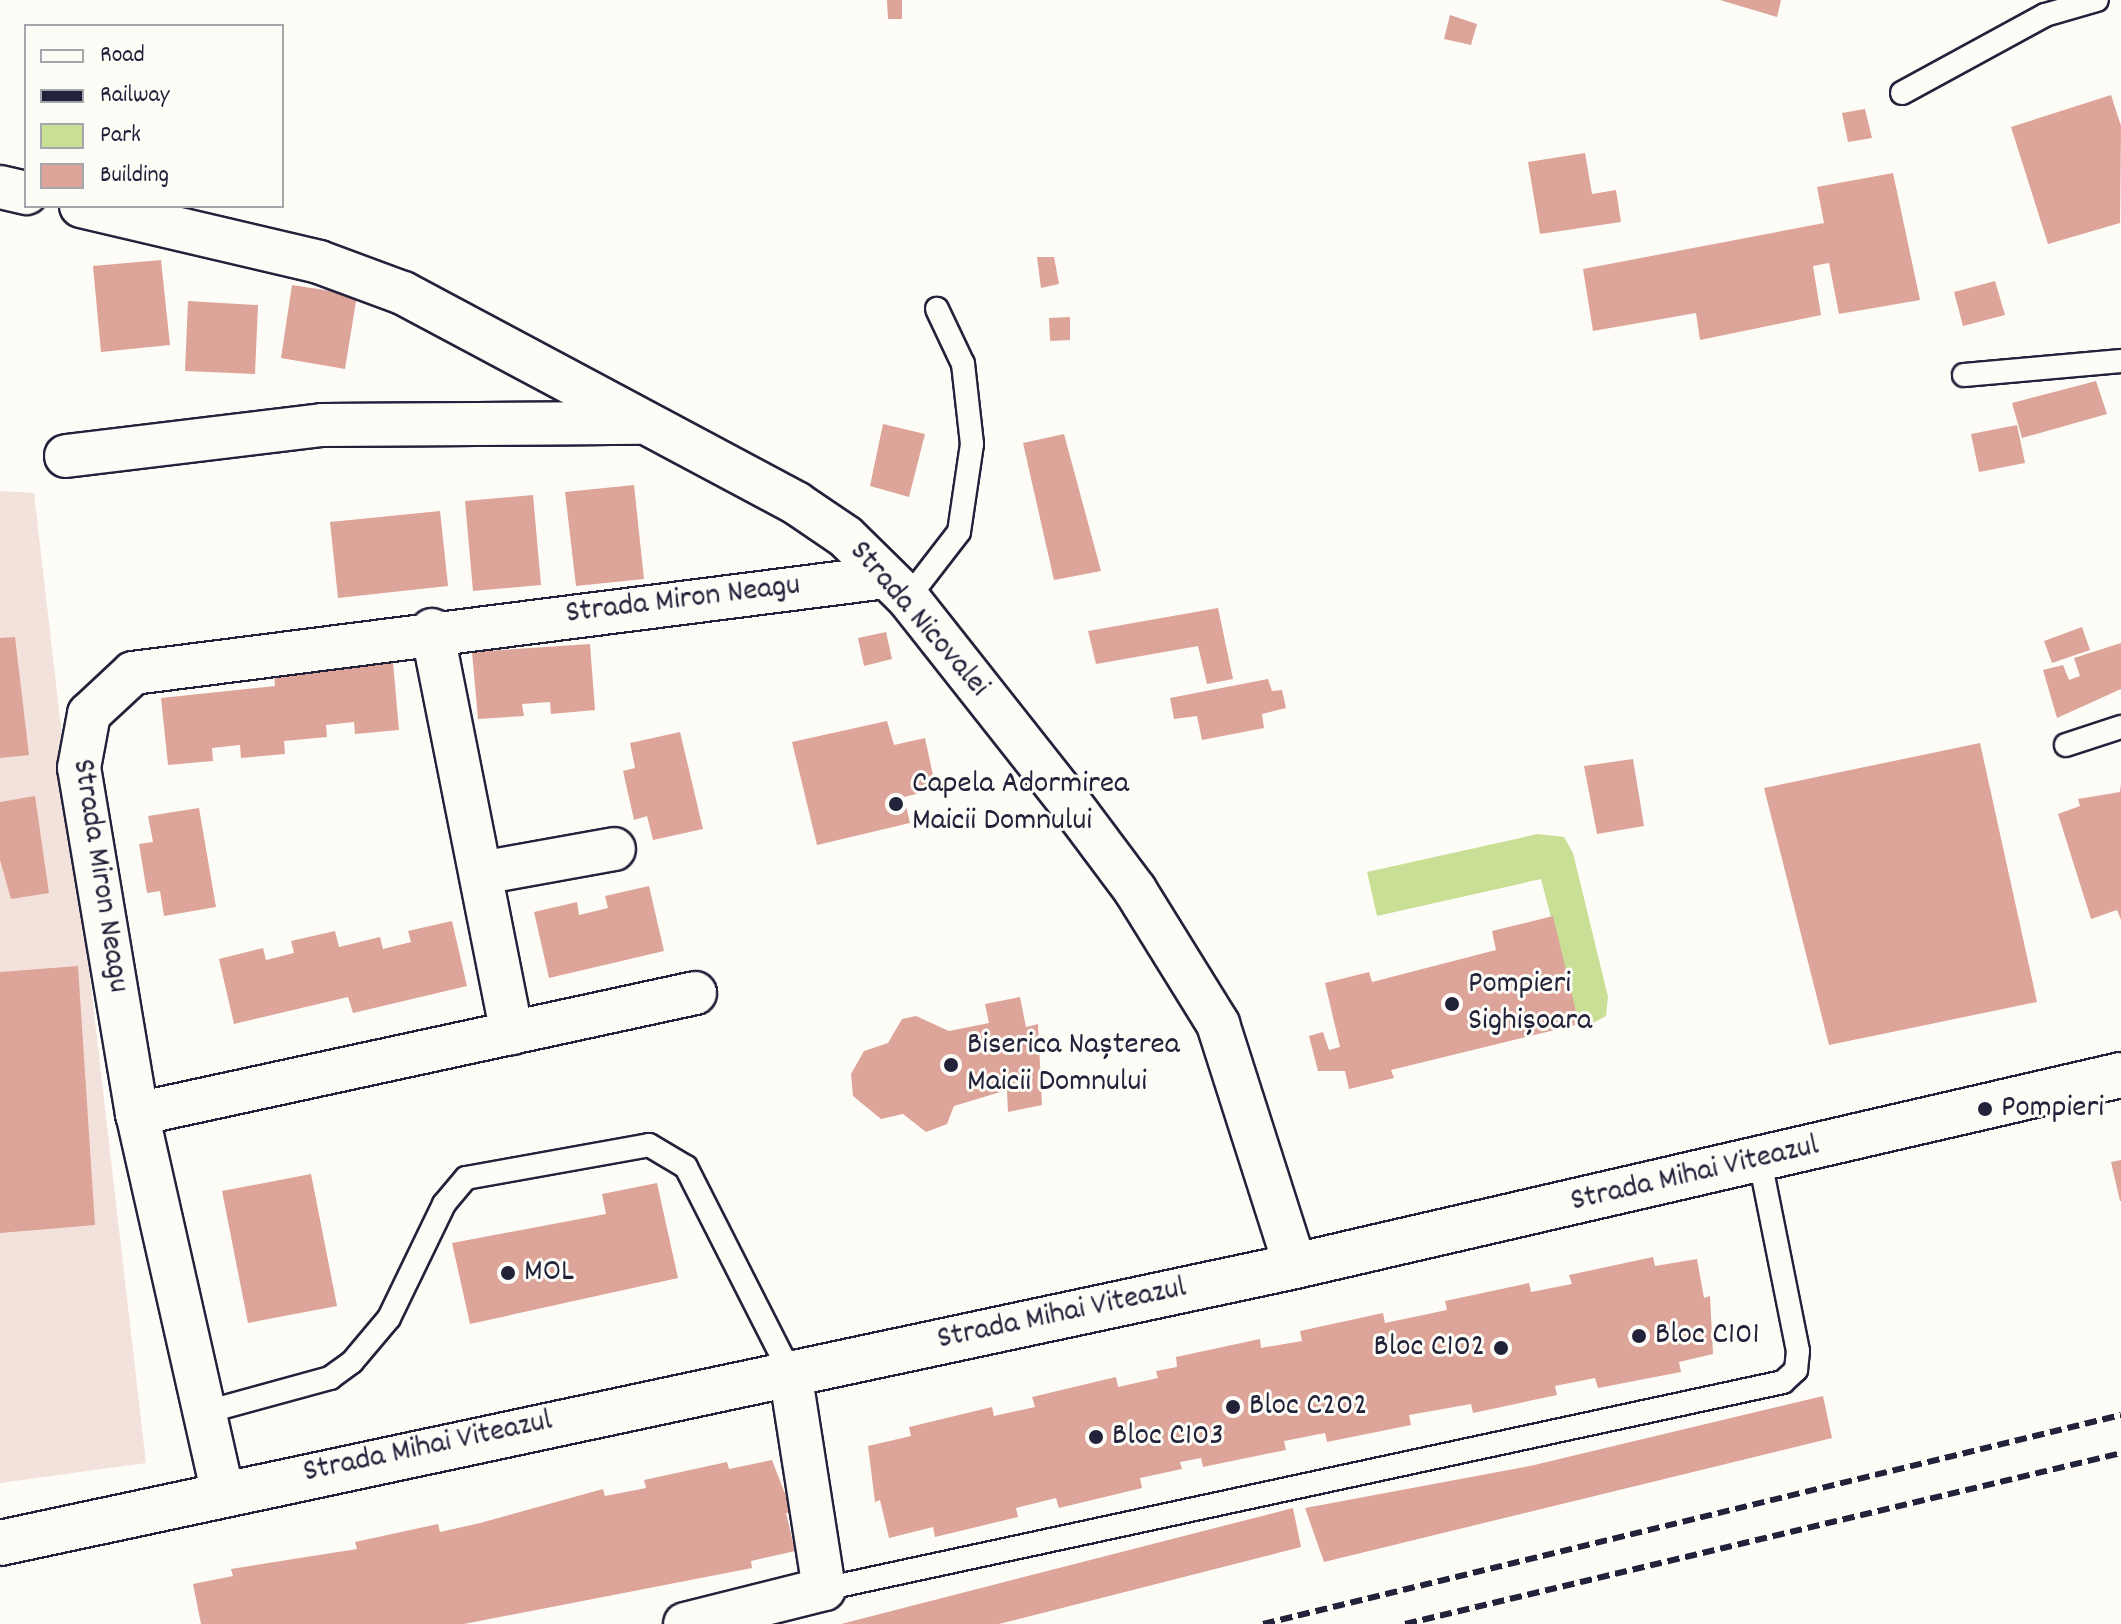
<!DOCTYPE html>
<meta charset="utf-8">
<style>
body{margin:0}
#map{position:relative;width:2121px;height:1624px;overflow:hidden;background:#fdfcf7;font-family:Dekko,sans-serif}
div>[style]{position:absolute}
.built>*{inset:0;background:#f3e2db}
.green>*{inset:0;background:#c9df95}
.building>*{inset:0;background:#dda499}
.roads{filter:drop-shadow(2px 0 #22223b) drop-shadow(-2px 0 #22223b) drop-shadow(0 2px #22223b) drop-shadow(0 -2px #22223b)}
.lane>*{height:22px;margin:-11px;padding:0 11px;transform-origin:11px;border-radius:11px;background:#fdfcf7}
.street>*{height:42px;margin:-21px;padding:0 21px;transform-origin:21px;border-radius:21px;background:#fdfcf7}
.highway>*{height:44px;margin:-22px;padding:0 22px;transform-origin:22px;border-radius:22px;background:#fdfcf7}
.rail>*{height:6px;margin-top:-3px;transform-origin:0;background:repeating-linear-gradient(90deg,#22223b 0 12px,transparent 0 18px)}
.dots>*{width:22px;height:22px;translate:-50% -50%;box-sizing:border-box;border:4px solid #fdfcf7;border-radius:50%}
span{translate:-50% -50%;white-space:nowrap;text-align:center;line-height:1.15;-webkit-text-stroke:6px #fdfcf7;paint-order:stroke}
.street-label{font-size:32px;color:#22223b}
.poi-label{font-size:32px;color:#22223b}
.left{translate:0 -50%;text-align:left}
.right{translate:-100% -50%;text-align:right}
.legend{position:absolute;left:24px;top:24px;width:260px;height:184px;box-sizing:border-box;background:#fdfcf7;border:2px solid #a5a5ac;margin:0;padding:10px 14px;list-style:none;font-size:24px;color:#22223b}
.legend li{display:flex;align-items:center;gap:16px;height:40px}
.legend b{width:40px;border:2px solid #a5a5ac}
</style>
<div id="map">
<div class="built">
<div style="clip-path:polygon(0 491px,34px 493px,146px 1463px,0 1483px)"></div>
</div>
<div class="green">
<div style="clip-path:polygon(1538px 834px,1564px 837px,1573px 853px,1608px 997px,1606px 1016px,1595px 1022px,1579px 1025px,1541px 879px,1377px 916px,1367px 872px)"></div>
</div>
<div class="building">
<div style="clip-path:polygon(887px 0,902px 0,902px 19px,888px 19px)"></div>
<div style="clip-path:polygon(1720px 0,1781px 0,1777px 17px)"></div>
<div style="clip-path:polygon(1450px 15px,1477px 24px,1471px 45px,1444px 39px)"></div>
<div style="clip-path:polygon(2111px 95px,2121px 126px,2120px 223px,2048px 244px,2011px 127px)"></div>
<div style="clip-path:polygon(1865px 109px,1872px 138px,1848px 142px,1842px 113px)"></div>
<div style="clip-path:polygon(1585px 153px,1592px 194px,1616px 190px,1621px 222px,1540px 234px,1528px 162px)"></div>
<div style="clip-path:polygon(1893px 173px,1920px 300px,1839px 314px,1829px 263px,1813px 266px,1821px 315px,1700px 340px,1696px 313px,1593px 331px,1583px 269px,1824px 223px,1817px 187px)"></div>
<div style="clip-path:polygon(1037px 257px,1054px 257px,1059px 284px,1041px 288px)"></div>
<div style="clip-path:polygon(161px 260px,170px 345px,101px 352px,93px 266px)"></div>
<div style="clip-path:polygon(1995px 281px,2005px 315px,1963px 326px,1954px 292px)"></div>
<div style="clip-path:polygon(292px 285px,357px 295px,345px 369px,281px 358px)"></div>
<div style="clip-path:polygon(188px 301px,258px 305px,255px 374px,185px 371px)"></div>
<div style="clip-path:polygon(1070px 317px,1070px 340px,1050px 341px,1049px 318px)"></div>
<div style="clip-path:polygon(2096px 381px,2107px 414px,2022px 438px,2012px 403px)"></div>
<div style="clip-path:polygon(883px 424px,925px 434px,909px 497px,870px 486px)"></div>
<div style="clip-path:polygon(2017px 425px,2025px 463px,1979px 472px,1971px 434px)"></div>
<div style="clip-path:polygon(1064px 434px,1101px 571px,1054px 580px,1023px 443px)"></div>
<div style="clip-path:polygon(634px 485px,644px 579px,576px 586px,565px 492px)"></div>
<div style="clip-path:polygon(533px 495px,541px 585px,473px 591px,465px 501px)"></div>
<div style="clip-path:polygon(440px 511px,448px 586px,338px 598px,330px 522px)"></div>
<div style="clip-path:polygon(1218px 608px,1233px 679px,1207px 684px,1198px 646px,1096px 664px,1088px 631px)"></div>
<div style="clip-path:polygon(2082px 627px,2090px 650px,2052px 663px,2044px 641px)"></div>
<div style="clip-path:polygon(886px 632px,892px 659px,864px 666px,858px 638px)"></div>
<div style="clip-path:polygon(15px 637px,29px 755px,0 758px,0 638px)"></div>
<div style="clip-path:polygon(2121px 643px,2121px 689px,2057px 718px,2043px 670px,2063px 665px,2069px 680px,2080px 676px,2074px 658px)"></div>
<div style="clip-path:polygon(590px 644px,595px 710px,551px 714px,550px 702px,522px 704px,524px 716px,478px 719px,472px 652px)"></div>
<div style="clip-path:polygon(393px 662px,399px 730px,355px 734px,354px 722px,326px 725px,327px 737px,284px 741px,285px 754px,241px 758px,240px 745px,212px 748px,213px 761px,168px 765px,161px 698px,275px 686px,274px 674px)"></div>
<div style="clip-path:polygon(1268px 679px,1272px 691px,1282px 690px,1286px 708px,1262px 714px,1264px 728px,1202px 740px,1197px 716px,1174px 719px,1170px 698px)"></div>
<div style="clip-path:polygon(887px 721px,894px 745px,925px 738px,936px 789px,904px 797px,910px 823px,817px 845px,792px 742px)"></div>
<div style="clip-path:polygon(680px 732px,703px 829px,653px 840px,647px 816px,634px 820px,623px 771px,635px 768px,630px 743px)"></div>
<div style="clip-path:polygon(1980px 743px,2037px 1002px,1829px 1045px,1764px 788px)"></div>
<div style="clip-path:polygon(1633px 759px,1644px 826px,1597px 834px,1584px 766px)"></div>
<div style="clip-path:polygon(2121px 784px,2121px 920px,2117px 910px,2091px 919px,2058px 814px,2080px 806px,2078px 799px,2120px 792px)"></div>
<div style="clip-path:polygon(35px 796px,49px 893px,11px 899px,0 860px,0 802px)"></div>
<div style="clip-path:polygon(199px 808px,216px 907px,164px 916px,160px 891px,147px 893px,139px 844px,153px 842px,148px 816px)"></div>
<div style="clip-path:polygon(649px 886px,664px 951px,549px 978px,534px 912px,577px 902px,579px 915px,608px 908px,605px 896px)"></div>
<div style="clip-path:polygon(1553px 916px,1579px 1024px,1391px 1070px,1394px 1078px,1349px 1089px,1345px 1071px,1318px 1071px,1309px 1036px,1323px 1032px,1329px 1050px,1340px 1047px,1325px 983px,1369px 972px,1372px 982px,1496px 950px,1492px 931px)"></div>
<div style="clip-path:polygon(452px 921px,467px 986px,353px 1013px,348px 997px,234px 1024px,219px 959px,263px 948px,266px 960px,294px 953px,291px 941px,335px 931px,339px 947px,380px 937px,383px 949px,411px 942px,408px 931px)"></div>
<div style="clip-path:polygon(78px 966px,95px 1225px,0 1233px,0 972px)"></div>
<div style="clip-path:polygon(1020px 997px,1026px 1027px,1038px 1024px,1042px 1105px,1008px 1112px,1007px 1090px,954px 1106px,947px 1124px,926px 1132px,903px 1114px,881px 1119px,853px 1096px,851px 1074px,864px 1051px,888px 1043px,902px 1019px,916px 1016px,949px 1031px,989px 1023px,985px 1004px)"></div>
<div style="clip-path:polygon(2121px 1160px,2121px 1201px,2120px 1201px,2111px 1162px)"></div>
<div style="clip-path:polygon(311px 1174px,337px 1306px,248px 1323px,222px 1191px)"></div>
<div style="clip-path:polygon(657px 1183px,678px 1278px,470px 1324px,452px 1243px,606px 1214px,602px 1194px)"></div>
<div style="clip-path:polygon(1653px 1257px,1655px 1266px,1697px 1259px,1704px 1298px,1710px 1296px,1713px 1354px,1679px 1362px,1681px 1372px,1598px 1388px,1595px 1378px,1555px 1386px,1557px 1395px,1473px 1413px,1471px 1404px,1409px 1415px,1411px 1425px,1327px 1442px,1325px 1433px,1284px 1441px,1286px 1450px,1203px 1467px,1201px 1458px,1180px 1462px,1182px 1469px,1140px 1478px,1142px 1488px,1059px 1508px,1056px 1498px,1016px 1508px,1018px 1517px,935px 1537px,933px 1527px,889px 1538px,880px 1500px,875px 1502px,868px 1446px,911px 1436px,909px 1427px,992px 1407px,994px 1416px,1012px 1412px,1035px 1407px,1032px 1397px,1116px 1377px,1118px 1387px,1158px 1378px,1156px 1371px,1177px 1367px,1176px 1357px,1260px 1339px,1261px 1348px,1302px 1341px,1300px 1331px,1383px 1313px,1385px 1323px,1447px 1310px,1445px 1301px,1529px 1283px,1531px 1292px,1572px 1284px,1569px 1275px)"></div>
<div style="clip-path:polygon(1823px 1396px,1832px 1438px,1324px 1562px,1305px 1508px,1530px 1466px)"></div>
<div style="clip-path:polygon(772px 1460px,792px 1512px,786px 1513px,795px 1551px,751px 1561px,752px 1568px,464px 1624px,201px 1624px,193px 1584px,233px 1576px,231px 1569px,357px 1549px,355px 1542px,438px 1524px,440px 1532px,480px 1523px,603px 1489px,605px 1496px,646px 1488px,644px 1480px,727px 1462px,729px 1469px)"></div>
<div style="clip-path:polygon(1293px 1508px,1301px 1547px,999px 1624px,841px 1624px)"></div>
</div>
<div class="roads">
<div class="lane">
<div style="left:1902px;top:93px;width:163px;rotate:-28.6deg"></div>
<div style="left:2045px;top:15px;width:54px;rotate:-16.1deg"></div>
<div style="left:1964px;top:375px;width:158px;rotate:-5.1deg"></div>
<div style="left:908px;top:598px;width:83px;rotate:-52.3deg"></div>
<div style="left:959px;top:532px;width:89px;rotate:-81.6deg"></div>
<div style="left:972px;top:444px;width:81px;rotate:-96.4deg"></div>
<div style="left:963px;top:364px;width:61px;rotate:-115.3deg"></div>
<div style="left:2066px;top:745px;width:58px;rotate:-18.1deg"></div>
<div style="left:206px;top:1412px;width:129px;rotate:-15.3deg"></div>
<div style="left:330px;top:1378px;width:27px;rotate:-36deg"></div>
<div style="left:352px;top:1362px;width:57px;rotate:-49.9deg"></div>
<div style="left:389px;top:1318px;width:127px;rotate:-64.2deg"></div>
<div style="left:444px;top:1204px;width:34px;rotate:-50deg"></div>
<div style="left:466px;top:1178px;width:186px;rotate:-10.2deg"></div>
<div style="left:649px;top:1145px;width:43px;rotate:30.7deg"></div>
<div style="left:686px;top:1167px;width:230px;rotate:63.1deg"></div>
<div style="left:824px;top:1589px;width:981px;rotate:-12.18deg"></div>
<div style="left:1783px;top:1382px;width:18px;rotate:-43deg"></div>
<div style="left:1796px;top:1370px;width:19px;rotate:-84deg"></div>
<div style="left:1798px;top:1351px;width:194px;rotate:-101.3deg"></div>
</div>
<div class="street">
<div style="left:0;top:187px;width:27px;rotate:13deg"></div>
<div style="left:81px;top:206px;width:244px;rotate:13.2deg"></div>
<div style="left:319px;top:262px;width:90px;rotate:20.3deg"></div>
<div style="left:403px;top:293px;width:446px;rotate:28.1deg"></div>
<div style="left:796px;top:503px;width:60px;rotate:34.2deg"></div>
<div style="left:846px;top:537px;width:87px;rotate:44.5deg"></div>
<div style="left:908px;top:598px;width:261px;rotate:51.7deg"></div>
<div style="left:1070px;top:803px;width:109px;rotate:53.2deg"></div>
<div style="left:1135px;top:890px;width:158px;rotate:58.2deg"></div>
<div style="left:1218px;top:1024px;width:254px;rotate:72.3deg"></div>
<div style="left:66px;top:456px;width:258px;rotate:-6.9deg"></div>
<div style="left:322px;top:425px;width:321px;rotate:-0.4deg"></div>
<div style="left:432px;top:630px;width:411px;rotate:78.8deg"></div>
<div style="left:481px;top:873px;width:135px;rotate:-10.2deg"></div>
<div style="left:137px;top:1114px;width:571px;rotate:-12.23deg"></div>
<div style="left:222px;top:1490px;width:385px;rotate:-102.7deg"></div>
<div style="left:137px;top:1114px;width:351px;rotate:-99.5deg"></div>
<div style="left:79px;top:768px;width:55px;rotate:-79.5deg"></div>
<div style="left:89px;top:714px;width:60px;rotate:-43deg"></div>
<div style="left:133px;top:673px;width:759px;rotate:-7.27deg"></div>
<div style="left:685px;top:1624px;width:143px;rotate:-14.1deg"></div>
<div style="left:824px;top:1589px;width:220px;rotate:-98.9deg"></div>
</div>
<div class="highway">
<div style="left:0;top:1543px;width:1324px;rotate:-12.07deg"></div>
<div style="left:1295px;top:1266px;width:848px;rotate:-13.02deg"></div>
</div>
</div>
<div class="rail">
<div style="left:1263px;top:1624px;width:883px;rotate:-13.69deg"></div>
<div style="left:1405px;top:1624px;width:736px;rotate:-13.43deg"></div>
</div>
<div class="dots">
<div style="left:896px;top:804px;background:#22223b"></div>
<div style="left:1452px;top:1004px;background:#22223b"></div>
<div style="left:951px;top:1065px;background:#22223b"></div>
<div style="left:1985px;top:1109px;background:#22223b"></div>
<div style="left:508px;top:1273px;background:#22223b"></div>
<div style="left:1639px;top:1336px;background:#22223b"></div>
<div style="left:1501px;top:1348px;background:#22223b"></div>
<div style="left:1233px;top:1407px;background:#22223b"></div>
<div style="left:1096px;top:1437px;background:#22223b"></div>
</div>
<div class="street-label">
<span style="left:683px;top:601px;rotate:-7deg">Strada Miron Neagu</span>
<span style="left:918px;top:620px;rotate:49deg">Strada Nicovalei</span>
<span style="left:99px;top:876px;rotate:81deg">Strada Miron Neagu</span>
<span style="left:1695px;top:1175px;rotate:-13deg">Strada Mihai Viteazul</span>
<span style="left:1062px;top:1315px;rotate:-12deg">Strada Mihai Viteazul</span>
<span style="left:428px;top:1448px;rotate:-12deg">Strada Mihai Viteazul</span>
</div>
<div class="poi-label">
<span class="left" style="left:912px;top:804px">Capela Adormirea<br>Maicii Domnului</span>
<span class="left" style="left:1468px;top:1004px">Pompieri<br>Sighișoara</span>
<span class="left" style="left:967px;top:1065px">Biserica Nașterea<br>Maicii Domnului</span>
<span class="left" style="left:2001px;top:1109px">Pompieri</span>
<span class="left" style="left:524px;top:1273px">MOL</span>
<span class="left" style="left:1655px;top:1336px">Bloc C101</span>
<span class="right" style="left:1485px;top:1348px">Bloc C102</span>
<span class="left" style="left:1249px;top:1407px">Bloc C202</span>
<span class="left" style="left:1112px;top:1437px">Bloc C103</span>
</div>
<ul class="legend">
<li><b style="height:10px;background:#fdfcf7"></b>Road</li>
<li><b style="height:10px;background:#22223b"></b>Railway</li>
<li><b style="height:22px;background:#c9df95"></b>Park</li>
<li><b style="height:22px;background:#dda499"></b>Building</li>
</ul>
</div>
